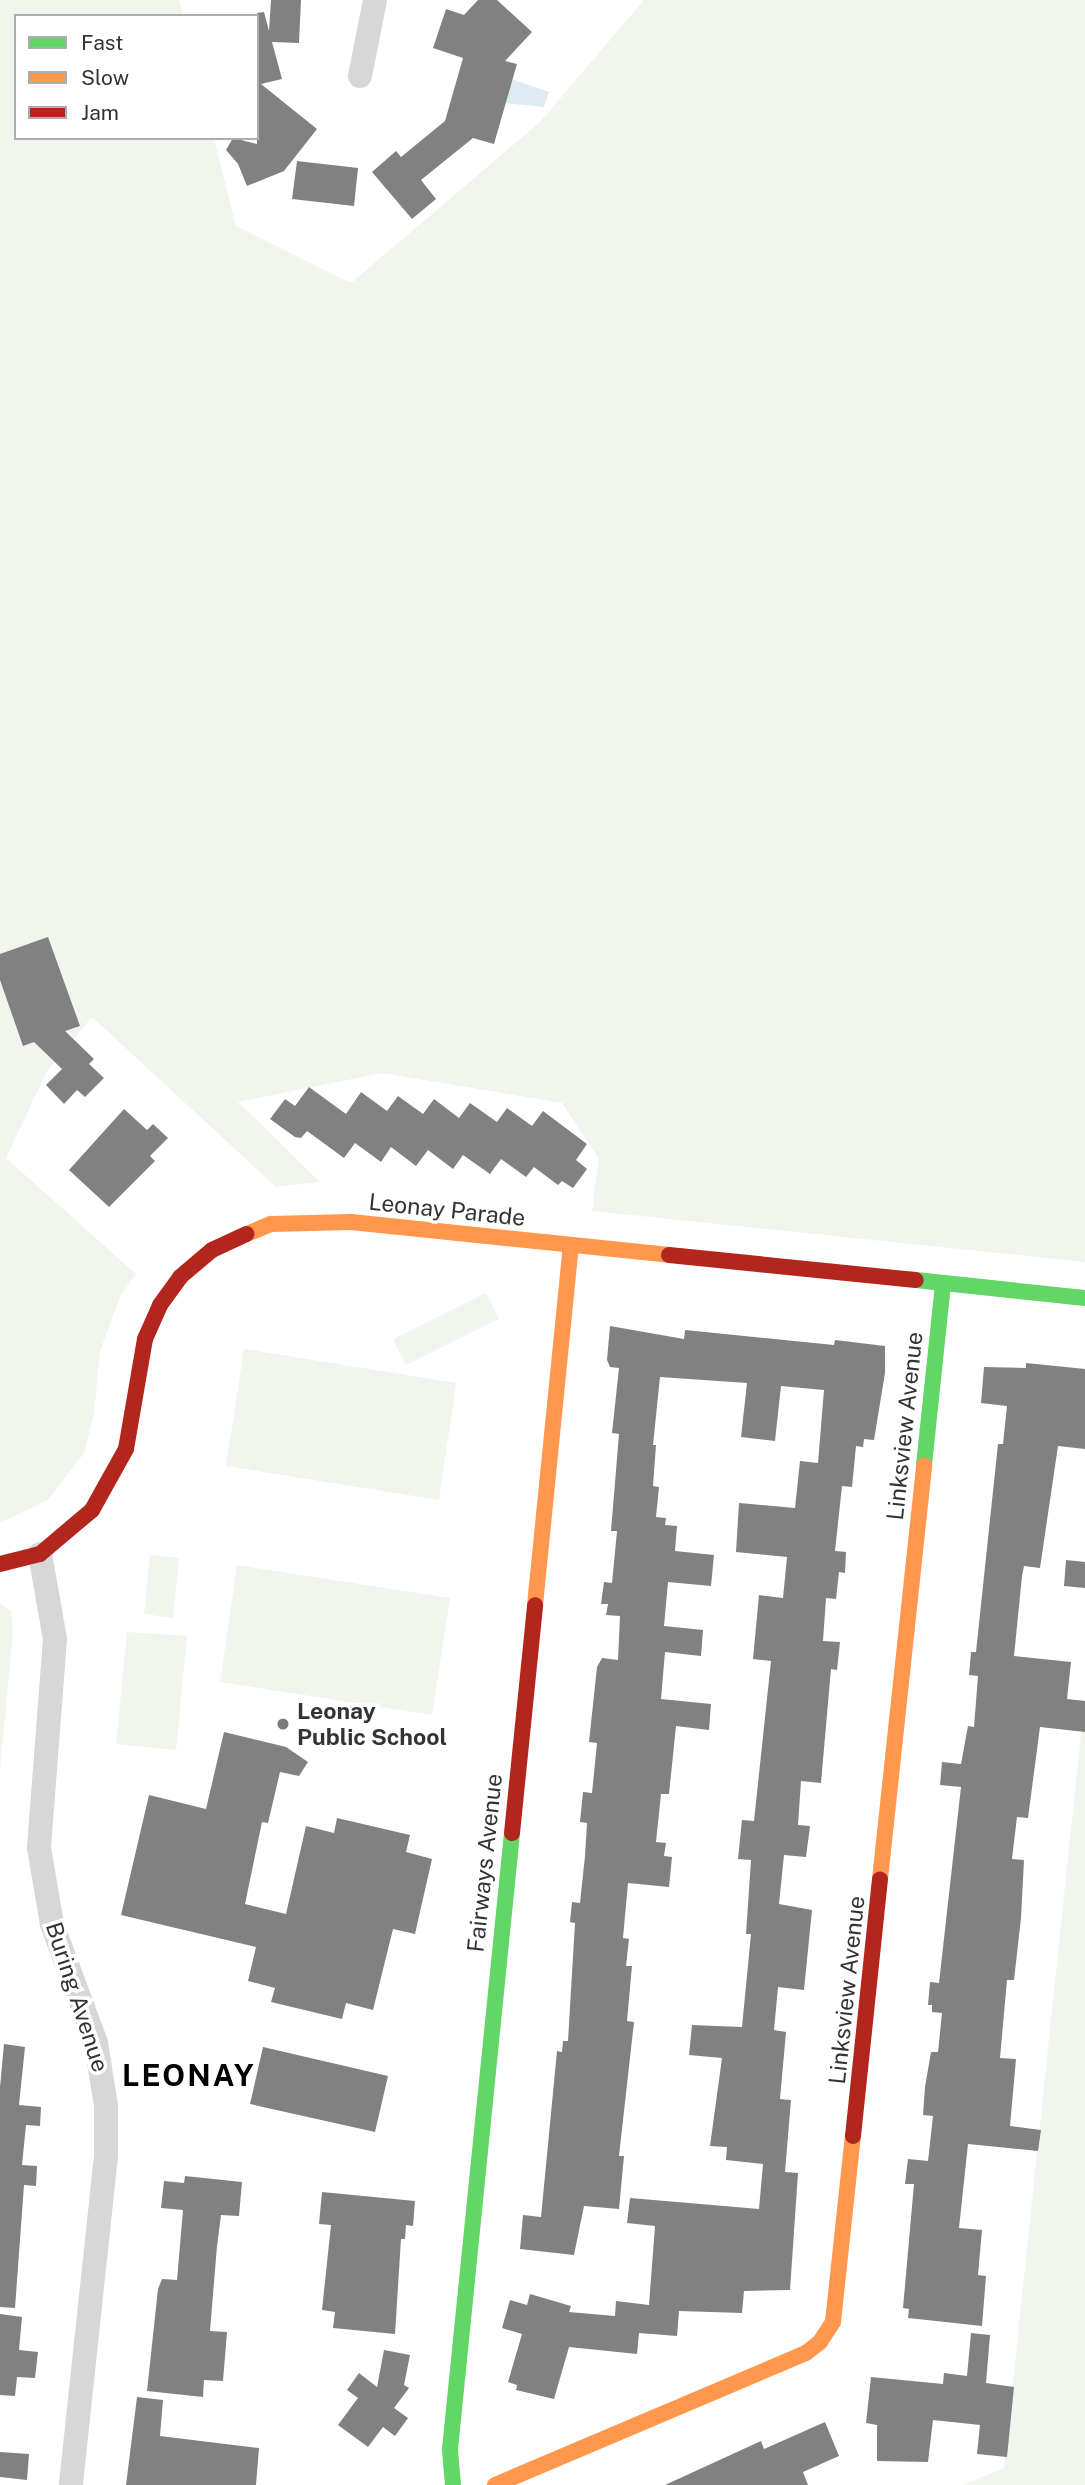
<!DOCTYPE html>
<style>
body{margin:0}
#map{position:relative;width:1085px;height:2485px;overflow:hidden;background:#fff;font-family:"Public Sans",sans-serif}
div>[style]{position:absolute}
.green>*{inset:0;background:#f1f5ed}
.water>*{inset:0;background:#ddebf3}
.building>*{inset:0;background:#818181}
.street>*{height:24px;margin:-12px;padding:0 12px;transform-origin:12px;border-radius:12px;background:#d7d7d7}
.fast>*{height:16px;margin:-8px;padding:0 8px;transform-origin:8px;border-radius:8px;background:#63d668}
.slow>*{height:16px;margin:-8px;padding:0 8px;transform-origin:8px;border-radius:8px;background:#ff974d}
.jam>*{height:16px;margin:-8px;padding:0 8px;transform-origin:8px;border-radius:8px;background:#b3261e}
.dots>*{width:19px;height:19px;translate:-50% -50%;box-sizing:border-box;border:4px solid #fff;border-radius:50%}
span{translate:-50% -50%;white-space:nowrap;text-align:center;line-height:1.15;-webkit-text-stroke:7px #fff;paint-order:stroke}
.street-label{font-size:23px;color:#333}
.poi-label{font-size:23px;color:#333;font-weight:700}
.left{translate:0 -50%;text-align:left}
.district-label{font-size:30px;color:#000;font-weight:700;letter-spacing:2px}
.legend{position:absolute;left:14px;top:14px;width:245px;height:126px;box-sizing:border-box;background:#fff;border:2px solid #adadad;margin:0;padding:9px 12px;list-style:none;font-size:21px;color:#333}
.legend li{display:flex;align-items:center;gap:14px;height:35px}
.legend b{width:35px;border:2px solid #adadad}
</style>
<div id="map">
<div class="green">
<div style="clip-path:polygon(0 0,179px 0,183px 16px,16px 16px,16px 138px,214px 138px,236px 226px,351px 283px,540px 122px,644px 0,1085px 0,1085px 1262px,592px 1211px,599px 1159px,562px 1103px,382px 1073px,238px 1102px,320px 1182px,276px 1187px,92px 1017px,47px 1071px,6px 1158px,136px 1274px,121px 1295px,100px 1351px,94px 1414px,84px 1453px,48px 1500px,0 1523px)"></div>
<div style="clip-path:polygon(486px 1293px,499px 1319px,406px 1365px,393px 1339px)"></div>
<div style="clip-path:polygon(244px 1349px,456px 1383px,439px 1500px,226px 1466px)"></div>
<div style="clip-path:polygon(150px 1555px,179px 1558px,173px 1618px,144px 1614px)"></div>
<div style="clip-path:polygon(237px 1565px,450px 1598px,432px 1715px,220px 1682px)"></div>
<div style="clip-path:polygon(0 1603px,11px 1611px,13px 1631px,0 1770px)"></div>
<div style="clip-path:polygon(127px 1632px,187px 1636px,176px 1750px,116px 1744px)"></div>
<div style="clip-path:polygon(1085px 1696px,1085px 2485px,963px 2485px,1004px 2468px)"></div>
</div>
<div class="water">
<div style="clip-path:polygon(511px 79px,549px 92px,544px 107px,504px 103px)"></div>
</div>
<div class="building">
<div style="clip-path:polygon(271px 0,301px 0,299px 43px,272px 42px,282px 79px,261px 84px,317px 129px,284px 171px,247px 186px,238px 164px,226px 150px,233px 138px,257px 144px,257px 13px,264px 12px,269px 31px)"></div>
<div style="clip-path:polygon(478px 0,497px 0,532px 32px,505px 61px,517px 64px,494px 144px,473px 138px,421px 180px,436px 199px,412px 219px,372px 172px,396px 151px,401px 157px,445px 121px,463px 58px,433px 48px,446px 9px,464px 15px)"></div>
<div style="clip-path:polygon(297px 161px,358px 168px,354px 206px,292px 199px)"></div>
<div style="clip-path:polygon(48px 937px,80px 1026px,65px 1031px,94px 1059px,89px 1064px,104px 1078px,85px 1097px,77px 1090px,64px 1104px,46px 1085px,62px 1069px,34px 1042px,23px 1046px,0 980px,0 954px)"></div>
<div style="clip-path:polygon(309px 1087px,346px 1114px,361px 1092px,387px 1111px,398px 1096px,423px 1114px,434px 1099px,459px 1118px,470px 1103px,497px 1122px,507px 1108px,532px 1126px,543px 1111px,587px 1144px,576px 1160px,587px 1169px,573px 1188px,562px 1181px,558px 1185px,534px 1167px,526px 1177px,501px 1159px,490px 1174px,463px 1155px,453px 1169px,428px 1150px,416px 1166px,391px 1147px,381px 1162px,355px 1143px,344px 1158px,307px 1131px,301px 1138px,295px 1137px,270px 1119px,285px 1099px,295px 1106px)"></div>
<div style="clip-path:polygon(124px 1109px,147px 1130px,153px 1124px,168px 1138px,150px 1156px,155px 1161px,109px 1207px,69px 1170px)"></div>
<div style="clip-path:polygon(610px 1326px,684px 1339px,685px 1330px,834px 1345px,835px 1340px,885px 1346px,885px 1373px,874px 1440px,864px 1439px,863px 1447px,856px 1446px,852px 1487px,842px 1486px,835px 1551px,846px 1552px,845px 1573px,839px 1572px,836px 1599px,826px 1598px,823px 1641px,840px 1642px,837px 1670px,831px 1669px,821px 1783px,801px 1781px,798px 1825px,810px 1826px,806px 1857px,784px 1855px,779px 1904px,812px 1910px,804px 1990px,778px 1987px,774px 2030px,786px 2032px,780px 2099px,791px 2100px,785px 2172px,798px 2173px,790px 2290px,744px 2291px,742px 2313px,679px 2311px,677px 2336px,639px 2333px,637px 2354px,569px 2347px,554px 2399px,516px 2390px,517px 2385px,508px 2382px,522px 2334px,502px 2328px,510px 2300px,527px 2305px,530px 2294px,571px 2306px,569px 2312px,615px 2316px,616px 2301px,649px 2305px,655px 2226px,627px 2223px,630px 2198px,759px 2209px,763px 2164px,726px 2160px,727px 2147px,710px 2146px,722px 2058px,689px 2055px,692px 2025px,742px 2027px,751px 1934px,746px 1934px,751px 1860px,738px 1859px,742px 1820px,754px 1821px,771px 1661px,753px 1659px,759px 1595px,783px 1598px,787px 1557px,736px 1552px,739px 1503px,795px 1508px,800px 1461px,818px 1463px,824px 1390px,781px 1386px,775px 1441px,741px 1437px,747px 1383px,660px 1377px,653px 1445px,656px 1445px,653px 1486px,659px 1487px,656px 1517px,666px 1518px,665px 1525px,677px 1526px,675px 1551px,714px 1555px,711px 1586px,668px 1582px,664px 1626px,703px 1630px,701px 1656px,665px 1652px,661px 1699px,711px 1704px,709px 1730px,676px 1726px,669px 1794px,661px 1794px,656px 1842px,666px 1843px,664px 1856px,672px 1857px,669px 1887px,628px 1883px,623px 1938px,629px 1939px,626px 1966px,632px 1966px,627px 2021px,634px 2022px,619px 2156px,624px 2156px,619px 2209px,584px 2206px,574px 2255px,520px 2249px,523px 2215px,541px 2217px,557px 2051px,562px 2052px,563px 2041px,568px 2041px,575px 1923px,570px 1922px,572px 1902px,580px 1903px,585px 1856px,587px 1823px,580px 1822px,583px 1792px,592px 1793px,597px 1743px,589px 1742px,597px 1667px,602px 1658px,618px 1660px,620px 1616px,606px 1615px,608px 1604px,601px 1604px,604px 1582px,612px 1583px,617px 1531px,611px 1531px,619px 1434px,612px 1433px,619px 1368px,610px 1367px,607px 1360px)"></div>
<div style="clip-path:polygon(1026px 1363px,1085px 1369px,1085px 1449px,1058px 1446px,1040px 1568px,1024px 1566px,1022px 1576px,1014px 1656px,1071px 1662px,1067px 1699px,1085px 1701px,1085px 1732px,1040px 1727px,1028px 1818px,1017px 1817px,1012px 1859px,1024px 1860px,1021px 1918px,1014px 1980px,1007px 1980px,1000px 2058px,1016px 2059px,1010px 2126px,1041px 2130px,1038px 2151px,968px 2144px,959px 2228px,982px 2230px,978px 2275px,986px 2276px,982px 2326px,908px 2318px,909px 2309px,903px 2308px,914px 2184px,905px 2184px,908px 2159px,928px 2161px,933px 2116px,923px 2115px,925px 2087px,931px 2052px,938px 2052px,942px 2013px,932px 2012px,932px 2005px,928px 2005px,930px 1982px,939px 1983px,961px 1787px,940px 1785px,942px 1762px,961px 1764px,968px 1726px,974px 1727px,978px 1676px,969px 1675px,971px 1652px,976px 1652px,998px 1444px,1003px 1444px,1007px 1406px,981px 1403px,984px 1367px,1026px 1368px)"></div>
<div style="clip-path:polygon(1066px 1560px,1085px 1562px,1085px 1588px,1064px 1586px)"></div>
<div style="clip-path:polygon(224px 1732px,286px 1747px,308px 1762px,299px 1776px,280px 1772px,268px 1823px,262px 1822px,245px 1904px,286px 1914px,306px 1826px,334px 1833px,337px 1818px,410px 1835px,406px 1852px,432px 1859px,415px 1934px,393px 1929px,373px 2010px,346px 2003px,342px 2019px,271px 2002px,275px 1988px,248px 1981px,256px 1947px,121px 1915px,149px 1795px,206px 1809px)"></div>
<div style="clip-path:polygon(4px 2044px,25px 2047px,19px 2105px,41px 2107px,40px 2126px,26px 2125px,22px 2165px,37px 2166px,36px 2186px,24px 2185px,15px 2308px,0 2307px,0 2087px)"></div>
<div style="clip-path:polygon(263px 2047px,388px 2076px,375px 2132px,250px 2104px)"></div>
<div style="clip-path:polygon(185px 2176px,242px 2182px,239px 2216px,221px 2215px,217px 2246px,210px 2331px,227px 2332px,223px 2381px,204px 2380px,203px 2397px,147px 2391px,158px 2289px,162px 2279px,177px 2280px,183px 2210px,161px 2208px,164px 2181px,184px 2183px)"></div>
<div style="clip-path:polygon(322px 2192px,415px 2201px,413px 2226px,406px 2225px,405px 2239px,401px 2239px,395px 2334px,333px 2328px,335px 2312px,322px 2310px,331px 2225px,319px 2224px)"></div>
<div style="clip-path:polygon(0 2314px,22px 2317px,19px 2350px,38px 2352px,35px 2378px,17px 2377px,15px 2396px,0 2395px)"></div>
<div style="clip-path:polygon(971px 2333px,990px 2335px,986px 2383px,1014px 2387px,1007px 2457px,977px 2454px,980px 2425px,933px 2420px,928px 2462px,877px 2461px,877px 2425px,866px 2423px,871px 2377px,943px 2384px,944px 2373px,967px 2376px)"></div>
<div style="clip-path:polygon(384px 2350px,410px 2355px,404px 2385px,409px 2388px,394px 2408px,408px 2418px,395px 2436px,383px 2427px,368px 2447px,338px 2425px,358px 2398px,347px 2390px,359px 2373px,377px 2387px)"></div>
<div style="clip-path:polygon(137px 2397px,163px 2400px,160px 2436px,259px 2448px,256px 2485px,126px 2485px)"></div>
<div style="clip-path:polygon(825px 2422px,839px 2456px,803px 2472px,808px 2485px,665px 2485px,761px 2441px,764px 2449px)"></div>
<div style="clip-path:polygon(0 2452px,29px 2454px,27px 2480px,0 2477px)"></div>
</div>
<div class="street">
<div style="left:360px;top:76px;width:77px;rotate:-78.8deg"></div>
<div style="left:40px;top:1554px;width:86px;rotate:80deg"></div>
<div style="left:55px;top:1639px;width:210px;rotate:94.4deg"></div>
<div style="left:39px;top:1848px;width:77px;rotate:80.3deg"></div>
<div style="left:52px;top:1924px;width:127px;rotate:69.7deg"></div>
<div style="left:96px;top:2043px;width:64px;rotate:81deg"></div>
<div style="left:106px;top:2106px;width:50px;rotate:90deg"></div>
<div style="left:106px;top:2156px;width:331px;rotate:96.1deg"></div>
</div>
<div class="fast">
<div style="left:916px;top:1280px;width:170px;rotate:6.1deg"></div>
<div style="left:924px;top:1465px;width:183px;rotate:-84deg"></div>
<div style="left:453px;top:2485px;width:36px;rotate:-95deg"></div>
<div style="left:450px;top:2449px;width:619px;rotate:-84.25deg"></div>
</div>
<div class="slow">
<div style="left:247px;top:1234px;width:26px;rotate:-23deg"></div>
<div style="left:271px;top:1224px;width:80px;rotate:-1.4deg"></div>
<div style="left:351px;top:1222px;width:320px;rotate:5.9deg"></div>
<div style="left:535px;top:1605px;width:361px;rotate:-84.3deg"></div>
<div style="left:880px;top:1879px;width:416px;rotate:-83.9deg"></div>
<div style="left:495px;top:2485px;width:338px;rotate:-23deg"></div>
<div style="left:806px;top:2353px;width:18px;rotate:-38deg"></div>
<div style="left:820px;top:2342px;width:24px;rotate:-57deg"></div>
<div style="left:833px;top:2322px;width:187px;rotate:-83.9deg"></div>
</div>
<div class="jam">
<div style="left:669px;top:1255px;width:248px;rotate:5.8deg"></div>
<div style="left:0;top:1564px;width:41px;rotate:-14deg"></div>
<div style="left:40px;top:1554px;width:68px;rotate:-40.2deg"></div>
<div style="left:92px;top:1510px;width:70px;rotate:-60.9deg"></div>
<div style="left:126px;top:1449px;width:112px;rotate:-80.2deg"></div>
<div style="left:145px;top:1339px;width:37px;rotate:-66deg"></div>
<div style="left:160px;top:1305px;width:34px;rotate:-54deg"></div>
<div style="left:180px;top:1277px;width:42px;rotate:-40.2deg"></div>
<div style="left:212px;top:1250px;width:38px;rotate:-25deg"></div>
<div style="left:512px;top:1833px;width:229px;rotate:-84.2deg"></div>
<div style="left:853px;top:2136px;width:258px;rotate:-84deg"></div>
</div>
<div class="dots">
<div style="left:283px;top:1724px;background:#7a7a7a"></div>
</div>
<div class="street-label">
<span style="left:447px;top:1210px;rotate:6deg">Leonay Parade</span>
<span style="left:905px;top:1426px;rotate:-84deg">Linksview Avenue</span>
<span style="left:485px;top:1863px;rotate:-84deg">Fairways Avenue</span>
<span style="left:847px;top:1990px;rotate:-84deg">Linksview Avenue</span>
<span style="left:77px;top:1997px;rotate:72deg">Buring Avenue</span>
</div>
<div class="poi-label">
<span class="left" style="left:297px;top:1724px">Leonay<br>Public School</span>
</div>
<div class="district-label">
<span style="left:189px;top:2075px">LEONAY</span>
</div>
<ul class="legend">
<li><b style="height:9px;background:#63d668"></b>Fast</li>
<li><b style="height:9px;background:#ff974d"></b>Slow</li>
<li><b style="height:9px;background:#b3261e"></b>Jam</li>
</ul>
</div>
